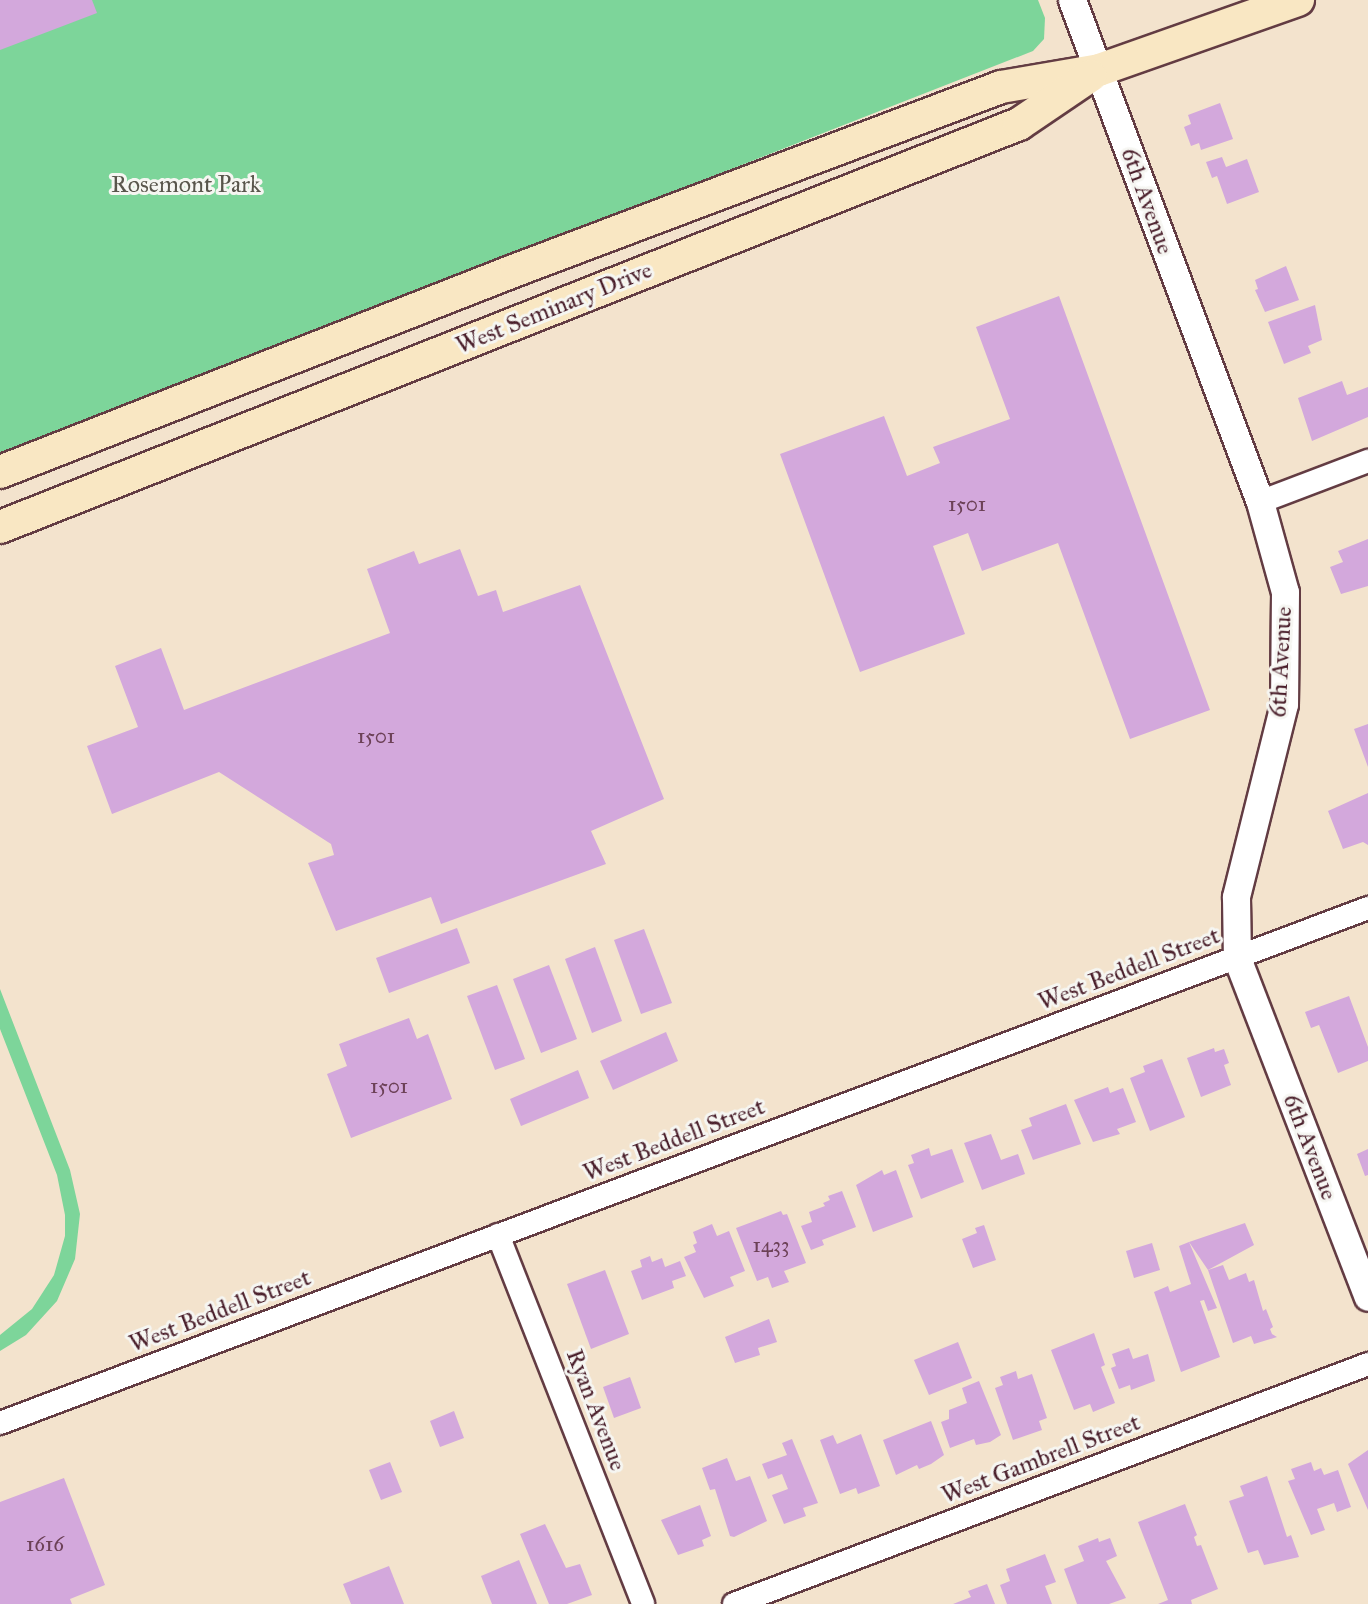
<!DOCTYPE html>
<style>
body{margin:0}
#map{position:relative;width:1368px;height:1604px;overflow:hidden;background:#f3e3cd;font-family:"IM FELL Great Primer",serif}
div>[style]{position:absolute}
.green>*{inset:0;background:#7dd59a}
.building>*{inset:0;background:#d3a8dc}
.roads{filter:drop-shadow(2px 0 #633c43) drop-shadow(-2px 0 #633c43) drop-shadow(0 2px #633c43) drop-shadow(0 -2px #633c43)}
.minor>*{height:22px;margin:-11px;padding:0 11px;transform-origin:11px;border-radius:11px;background:#fff}
.tertiary>*{height:27px;margin:-13.5px;padding:0 13.5px;transform-origin:13.5px;border-radius:13.5px;background:#fff}
.secondary>*{height:32px;margin:-16px;padding:0 16px;transform-origin:16px;border-radius:16px;background:#f9e7c3}
span{translate:-50% -50%;white-space:nowrap;text-align:center;line-height:1.15;-webkit-text-stroke:6px #f6f6f2;paint-order:stroke}
.number-label{font-size:21px;color:#6c4157}
.number-label span{-webkit-text-stroke-width:0}
.park-label{font-size:24px;color:#59564c}
.street-label{font-size:24px;color:#4a1f2b}
</style>
<div id="map">
<div class="green">
<div style="clip-path:polygon(0 0,1038px 0,1045px 18px,1044px 39px,1033px 51px,0 455px)"></div>
<div style="clip-path:polygon(0 989px,70px 1170px,80px 1214px,75px 1259px,57px 1301px,26px 1335px,0 1351px,0 1335px,32px 1309px,54px 1275px,65px 1236px,65px 1215px,57px 1175px,0 1029px)"></div>
</div>
<div class="building">
<div style="clip-path:polygon(0 0,92px 0,97px 13px,0 50px)"></div>
<div style="clip-path:polygon(1220px 103px,1233px 139px,1201px 150px,1199px 143px,1191px 146px,1184px 127px,1191px 124px,1188px 115px)"></div>
<div style="clip-path:polygon(1222px 157px,1226px 167px,1247px 159px,1259px 192px,1227px 204px,1217px 176px,1212px 178px,1206px 162px)"></div>
<div style="clip-path:polygon(1286px 266px,1299px 300px,1265px 312px,1255px 290px,1258px 289px,1255px 280px)"></div>
<div style="clip-path:polygon(1059px 296px,1210px 710px,1130px 739px,1058px 543px,982px 571px,968px 533px,933px 546px,965px 634px,860px 672px,780px 454px,884px 416px,907px 476px,940px 463px,933px 447px,1010px 419px,976px 327px)"></div>
<div style="clip-path:polygon(1315px 305px,1322px 340px,1308px 346px,1311px 353px,1284px 364px,1268px 322px)"></div>
<div style="clip-path:polygon(1342px 381px,1347px 395px,1368px 387px,1368px 417px,1312px 441px,1298px 398px)"></div>
<div style="clip-path:polygon(1368px 539px,1368px 586px,1341px 594px,1330px 567px,1343px 562px,1338px 551px)"></div>
<div style="clip-path:polygon(460px 549px,478px 596px,496px 590px,503px 612px,580px 585px,664px 799px,591px 831px,606px 864px,441px 924px,431px 897px,336px 931px,308px 863px,334px 855px,331px 844px,219px 772px,112px 814px,87px 746px,138px 727px,115px 666px,161px 648px,184px 710px,390px 633px,367px 569px,414px 551px,419px 564px)"></div>
<div style="clip-path:polygon(1368px 724px,1368px 767px,1354px 729px)"></div>
<div style="clip-path:polygon(1368px 793px,1368px 845px,1363px 842px,1343px 849px,1328px 811px)"></div>
<div style="clip-path:polygon(457px 928px,470px 963px,389px 993px,376px 958px)"></div>
<div style="clip-path:polygon(644px 929px,672px 1003px,641px 1014px,614px 940px)"></div>
<div style="clip-path:polygon(595px 947px,622px 1021px,592px 1033px,565px 959px)"></div>
<div style="clip-path:polygon(549px 965px,577px 1039px,541px 1053px,513px 979px)"></div>
<div style="clip-path:polygon(497px 985px,525px 1059px,495px 1070px,467px 996px)"></div>
<div style="clip-path:polygon(1349px 996px,1368px 1047px,1368px 1061px,1338px 1073px,1319px 1025px,1311px 1028px,1305px 1012px)"></div>
<div style="clip-path:polygon(409px 1018px,417px 1039px,428px 1034px,452px 1099px,351px 1138px,327px 1074px,347px 1066px,339px 1044px)"></div>
<div style="clip-path:polygon(666px 1032px,678px 1061px,613px 1090px,600px 1061px)"></div>
<div style="clip-path:polygon(1214px 1048px,1215px 1052px,1224px 1049px,1229px 1063px,1224px 1065px,1231px 1085px,1201px 1097px,1187px 1058px)"></div>
<div style="clip-path:polygon(1162px 1059px,1185px 1117px,1150px 1131px,1130px 1078px,1145px 1072px,1143px 1066px)"></div>
<div style="clip-path:polygon(578px 1070px,589px 1098px,521px 1126px,510px 1099px)"></div>
<div style="clip-path:polygon(1108px 1087px,1110px 1093px,1123px 1088px,1136px 1122px,1117px 1129px,1120px 1134px,1093px 1142px,1074px 1100px)"></div>
<div style="clip-path:polygon(1066px 1104px,1081px 1144px,1033px 1160px,1021px 1130px,1032px 1126px,1029px 1118px)"></div>
<div style="clip-path:polygon(991px 1134px,1001px 1160px,1018px 1154px,1025px 1174px,982px 1190px,964px 1143px)"></div>
<div style="clip-path:polygon(929px 1148px,931px 1156px,952px 1149px,964px 1182px,921px 1199px,908px 1165px,914px 1163px,911px 1155px)"></div>
<div style="clip-path:polygon(1368px 1149px,1368px 1175px,1365px 1176px,1357px 1154px)"></div>
<div style="clip-path:polygon(882px 1170px,884px 1175px,896px 1170px,913px 1217px,873px 1232px,856px 1185px)"></div>
<div style="clip-path:polygon(842px 1191px,856px 1227px,822px 1240px,824px 1245px,811px 1250px,801px 1226px,812px 1222px,809px 1212px,825px 1206px,823px 1203px,830px 1200px,828px 1196px)"></div>
<div style="clip-path:polygon(781px 1211px,783px 1215px,787px 1214px,806px 1263px,784px 1271px,789px 1282px,772px 1288px,768px 1277px,757px 1281px,736px 1228px)"></div>
<div style="clip-path:polygon(1245px 1223px,1254px 1245px,1208px 1270px,1189px 1242px,1217px 1308px,1208px 1311px,1204px 1300px,1200px 1301px,1220px 1357px,1181px 1372px,1154px 1292px,1168px 1286px,1170px 1292px,1191px 1284px,1179px 1246px,1189px 1242px)"></div>
<div style="clip-path:polygon(712px 1224px,717px 1236px,729px 1231px,745px 1271px,730px 1277px,734px 1286px,704px 1298px,684px 1257px,696px 1252px,693px 1245px,697px 1243px,693px 1232px)"></div>
<div style="clip-path:polygon(984px 1225px,996px 1260px,973px 1268px,962px 1239px,977px 1233px,975px 1228px)"></div>
<div style="clip-path:polygon(1152px 1243px,1160px 1270px,1134px 1278px,1126px 1251px)"></div>
<div style="clip-path:polygon(650px 1256px,652px 1262px,662px 1258px,665px 1267px,680px 1261px,686px 1276px,672px 1281px,674px 1288px,642px 1300px,631px 1271px,642px 1267px,640px 1260px)"></div>
<div style="clip-path:polygon(1223px 1265px,1229px 1280px,1246px 1273px,1249px 1282px,1254px 1280px,1263px 1311px,1266px 1309px,1273px 1327px,1270px 1329px,1272px 1334px,1277px 1337px,1254px 1344px,1251px 1336px,1233px 1343px,1208px 1270px)"></div>
<div style="clip-path:polygon(605px 1270px,629px 1334px,591px 1349px,567px 1284px)"></div>
<div style="clip-path:polygon(769px 1319px,777px 1342px,758px 1348px,760px 1355px,735px 1363px,725px 1337px)"></div>
<div style="clip-path:polygon(1094px 1333px,1105px 1365px,1101px 1367px,1115px 1403px,1093px 1412px,1090px 1404px,1074px 1410px,1051px 1350px)"></div>
<div style="clip-path:polygon(958px 1342px,972px 1378px,929px 1395px,914px 1360px)"></div>
<div style="clip-path:polygon(1129px 1348px,1133px 1359px,1148px 1354px,1155px 1381px,1131px 1390px,1130px 1385px,1119px 1389px,1111px 1368px,1116px 1366px,1112px 1354px)"></div>
<div style="clip-path:polygon(1016px 1371px,1018px 1379px,1032px 1374px,1047px 1418px,1039px 1421px,1042px 1430px,1013px 1440px,995px 1388px,1003px 1385px,1000px 1377px)"></div>
<div style="clip-path:polygon(630px 1377px,641px 1408px,614px 1418px,603px 1387px)"></div>
<div style="clip-path:polygon(979px 1381px,1001px 1435px,990px 1442px,976px 1445px,974px 1439px,950px 1448px,941px 1422px,949px 1419px,949px 1410px,967px 1403px,962px 1388px)"></div>
<div style="clip-path:polygon(454px 1411px,464px 1438px,440px 1447px,430px 1421px)"></div>
<div style="clip-path:polygon(931px 1421px,944px 1455px,931px 1464px,919px 1469px,917px 1465px,896px 1475px,883px 1440px)"></div>
<div style="clip-path:polygon(861px 1434px,880px 1486px,858px 1494px,856px 1488px,840px 1494px,820px 1440px,833px 1435px,837px 1444px)"></div>
<div style="clip-path:polygon(792px 1439px,818px 1503px,803px 1508px,806px 1516px,784px 1524px,772px 1495px,788px 1489px,782px 1474px,768px 1479px,762px 1464px,787px 1455px,782px 1443px)"></div>
<div style="clip-path:polygon(1368px 1450px,1368px 1510px,1348px 1464px)"></div>
<div style="clip-path:polygon(727px 1458px,736px 1481px,750px 1476px,767px 1521px,734px 1537px,730px 1536px,715px 1489px,710px 1490px,702px 1468px)"></div>
<div style="clip-path:polygon(390px 1462px,402px 1492px,381px 1500px,369px 1470px)"></div>
<div style="clip-path:polygon(1311px 1462px,1314px 1471px,1321px 1468px,1324px 1475px,1338px 1470px,1351px 1507px,1337px 1512px,1334px 1503px,1317px 1509px,1325px 1530px,1311px 1535px,1288px 1481px,1295px 1479px,1291px 1469px)"></div>
<div style="clip-path:polygon(1267px 1476px,1287px 1537px,1291px 1535px,1299px 1557px,1264px 1565px,1258px 1550px,1248px 1553px,1229px 1501px,1244px 1496px,1240px 1486px)"></div>
<div style="clip-path:polygon(64px 1478px,105px 1585px,70px 1599px,72px 1604px,0 1604px,0 1502px)"></div>
<div style="clip-path:polygon(1185px 1504px,1197px 1535px,1194px 1537px,1197px 1546px,1201px 1545px,1218px 1589px,1191px 1600px,1192px 1604px,1158px 1604px,1168px 1600px,1138px 1522px)"></div>
<div style="clip-path:polygon(700px 1505px,711px 1536px,702px 1540px,704px 1546px,678px 1555px,661px 1520px)"></div>
<div style="clip-path:polygon(545px 1524px,566px 1568px,580px 1564px,592px 1595px,567px 1604px,549px 1604px,520px 1534px)"></div>
<div style="clip-path:polygon(1098px 1538px,1099px 1542px,1110px 1538px,1117px 1556px,1106px 1561px,1126px 1598px,1109px 1604px,1077px 1604px,1064px 1569px,1084px 1561px,1078px 1546px)"></div>
<div style="clip-path:polygon(1045px 1554px,1056px 1582px,1045px 1586px,1052px 1604px,1007px 1604px,1000px 1585px,1010px 1581px,1006px 1569px)"></div>
<div style="clip-path:polygon(519px 1560px,537px 1604px,492px 1604px,481px 1576px)"></div>
<div style="clip-path:polygon(389px 1566px,404px 1604px,351px 1604px,343px 1584px)"></div>
<div style="clip-path:polygon(987px 1584px,995px 1604px,953px 1604px,971px 1597px,968px 1591px)"></div>
</div>
<div class="roads">
<div class="minor">
<div style="left:1260px;top:502px;width:116px;rotate:-20.8deg"></div>
<div style="left:498px;top:1235px;width:396px;rotate:68.5deg"></div>
<div style="left:0;top:1423px;width:1462px;rotate:-20.63deg"></div>
<div style="left:734px;top:1604px;width:678px;rotate:-20.73deg"></div>
</div>
<div class="tertiary">
<div style="left:1072px;top:0;width:536px;rotate:69.47deg"></div>
<div style="left:1260px;top:502px;width:93px;rotate:74.5deg"></div>
<div style="left:1285px;top:592px;width:112px;rotate:90.5deg"></div>
<div style="left:1284px;top:704px;width:199px;rotate:104deg"></div>
<div style="left:1236px;top:897px;width:61px;rotate:89.1deg"></div>
<div style="left:1237px;top:958px;width:363px;rotate:68.9deg"></div>
</div>
<div class="secondary">
<div style="left:0;top:472px;width:554px;rotate:-21.38deg"></div>
<div style="left:516px;top:270px;width:518px;rotate:-20.67deg"></div>
<div style="left:1001px;top:87px;width:99px;rotate:-9.8deg"></div>
<div style="left:1099px;top:70px;width:211px;rotate:-19.4deg"></div>
<div style="left:0;top:527px;width:1096px;rotate:-21.58deg"></div>
<div style="left:1019px;top:124px;width:86px;rotate:-34.1deg"></div>
</div>
</div>
<div class="number-label">
<span style="left:967px;top:504px">1501</span>
<span style="left:376px;top:736px">1501</span>
<span style="left:389px;top:1086px">1501</span>
<span style="left:771px;top:1245px">1433</span>
<span style="left:45px;top:1544px">1616</span>
</div>
<div class="park-label">
<span style="left:186px;top:185px">Rosemont Park</span>
</div>
<div class="street-label">
<span style="left:1147px;top:201px;rotate:70deg">6th Avenue</span>
<span style="left:554px;top:308px;rotate:-22deg">West Seminary Drive</span>
<span style="left:1281px;top:662px;rotate:-87deg">6th Avenue</span>
<span style="left:1129px;top:969px;rotate:-21deg">West Beddell Street</span>
<span style="left:674px;top:1140px;rotate:-21deg">West Beddell Street</span>
<span style="left:1310px;top:1147px;rotate:69deg">6th Avenue</span>
<span style="left:220px;top:1311px;rotate:-21deg">West Beddell Street</span>
<span style="left:596px;top:1410px;rotate:69deg">Ryan Avenue</span>
<span style="left:1041px;top:1459px;rotate:-21deg">West Gambrell Street</span>
</div>
</div>
